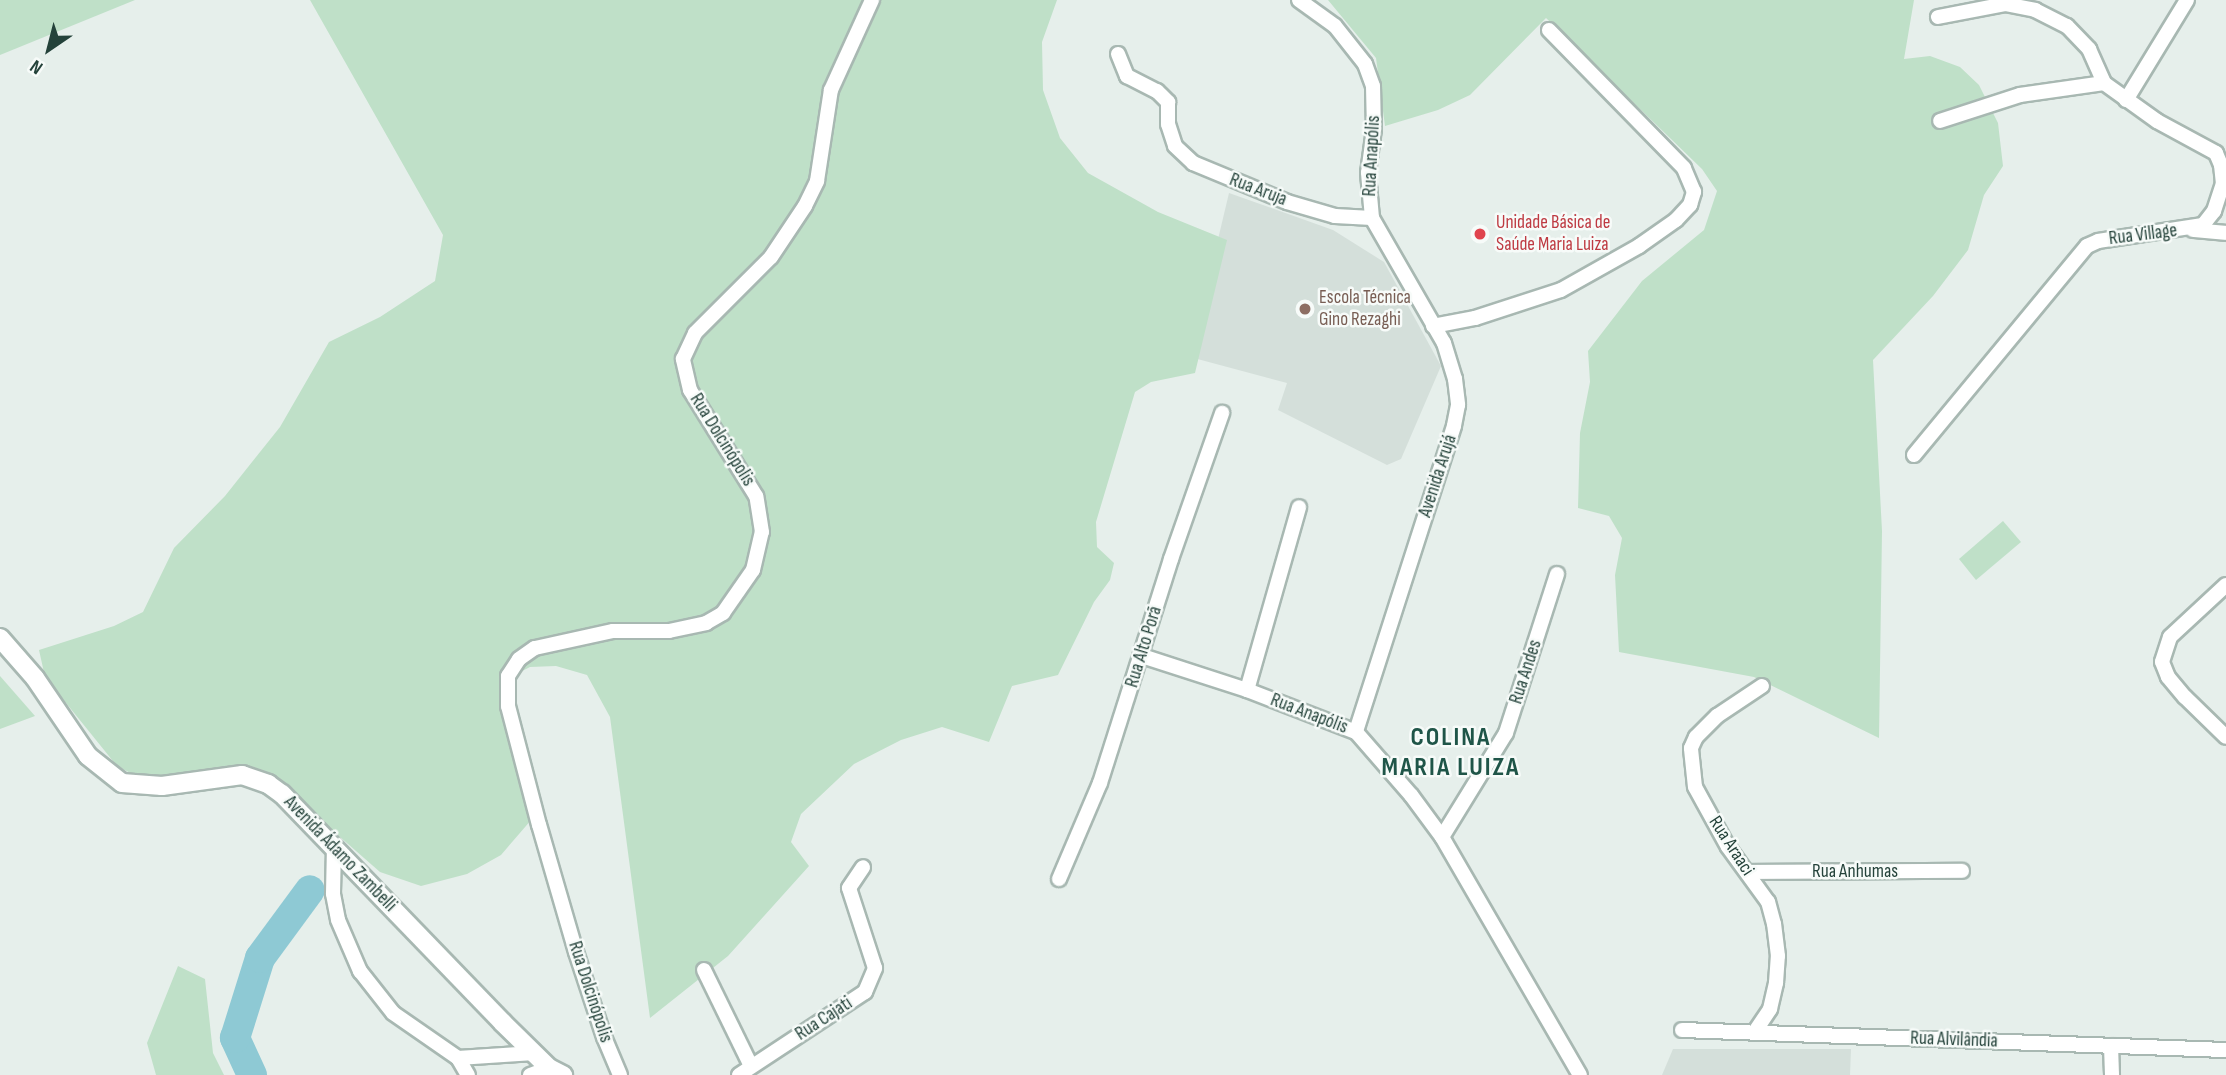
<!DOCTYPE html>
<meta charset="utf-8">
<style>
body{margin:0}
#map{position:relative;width:2226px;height:1075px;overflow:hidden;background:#e6efeb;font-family:"Sofia Sans Condensed",sans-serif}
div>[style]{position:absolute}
.built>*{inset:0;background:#d4dfda}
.green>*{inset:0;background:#bfe0c8}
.river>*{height:30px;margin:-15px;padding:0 15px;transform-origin:15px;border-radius:15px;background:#8ec9d4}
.roads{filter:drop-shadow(2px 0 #a8b8b2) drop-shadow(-2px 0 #a8b8b2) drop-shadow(0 2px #a8b8b2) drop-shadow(0 -2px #a8b8b2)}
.minor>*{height:14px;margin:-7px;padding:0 7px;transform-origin:7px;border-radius:7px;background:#fff}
.tertiary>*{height:18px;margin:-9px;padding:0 9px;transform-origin:9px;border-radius:9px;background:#fff}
.dots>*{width:19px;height:19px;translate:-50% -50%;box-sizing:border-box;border:4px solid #f7fbf9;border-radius:50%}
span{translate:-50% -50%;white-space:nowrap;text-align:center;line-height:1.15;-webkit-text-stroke:5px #f7fbf9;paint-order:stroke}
.street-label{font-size:19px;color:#24423a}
.health-label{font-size:19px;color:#be3a42}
.left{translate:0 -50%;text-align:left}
.education-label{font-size:19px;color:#785e54}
.district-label{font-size:26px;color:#1f5548;font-weight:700;letter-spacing:2px}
.north{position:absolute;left:14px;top:14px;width:70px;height:70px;-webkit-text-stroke:5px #f7fbf9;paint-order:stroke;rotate:215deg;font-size:19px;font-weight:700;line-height:28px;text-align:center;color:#24423a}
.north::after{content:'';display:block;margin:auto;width:24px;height:32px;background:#24423a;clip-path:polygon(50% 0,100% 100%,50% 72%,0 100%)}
</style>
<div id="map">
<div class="built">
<div style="clip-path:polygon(1229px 193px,1333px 230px,1384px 262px,1441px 366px,1401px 459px,1387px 465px,1278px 410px,1287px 383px,1190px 357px)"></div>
<div style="clip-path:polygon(1673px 1049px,1851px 1049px,1850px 1075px,1662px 1075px)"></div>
</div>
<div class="green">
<div style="clip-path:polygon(0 0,135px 0,0 55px)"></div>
<div style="clip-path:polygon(310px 0,1057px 0,1042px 42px,1043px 90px,1060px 138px,1088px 173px,1158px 212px,1227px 240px,1195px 373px,1151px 382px,1135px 392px,1096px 522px,1097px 547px,1114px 563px,1110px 580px,1094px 602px,1058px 675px,1012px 686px,989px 742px,942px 727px,901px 740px,854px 764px,801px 814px,791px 842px,809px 866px,728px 956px,650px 1018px,610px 717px,587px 675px,556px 666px,530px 667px,499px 683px,502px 706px,532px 819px,501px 855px,467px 874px,421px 886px,380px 872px,276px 781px,247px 768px,228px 767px,186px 776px,142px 779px,117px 766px,45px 677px,39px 650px,114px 626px,143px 612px,174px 548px,225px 496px,280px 427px,329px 342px,380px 317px,435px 281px,443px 235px)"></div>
<div style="clip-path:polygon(1328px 0,1914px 0,1904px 59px,1930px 56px,1960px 67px,1979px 85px,1998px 123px,2003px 166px,1984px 195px,1968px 250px,1933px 296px,1873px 360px,1882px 531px,1879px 738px,1754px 677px,1619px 652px,1615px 575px,1622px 538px,1609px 516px,1578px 508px,1580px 433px,1590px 382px,1588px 351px,1642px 281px,1704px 230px,1717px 191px,1702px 169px,1546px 18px,1470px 95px,1438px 110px,1385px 126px,1376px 58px)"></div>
<div style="clip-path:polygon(2003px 521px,2021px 542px,1976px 580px,1959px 559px)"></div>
<div style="clip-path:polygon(0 676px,35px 716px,0 729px)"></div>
<div style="clip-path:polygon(178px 966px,205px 979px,213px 1053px,224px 1075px,156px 1075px,147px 1043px)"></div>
</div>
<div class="river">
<div style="left:252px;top:1075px;width:41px;rotate:-114.7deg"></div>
<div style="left:235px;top:1038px;width:84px;rotate:-72.6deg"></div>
<div style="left:260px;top:958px;width:84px;rotate:-53.7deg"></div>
</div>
<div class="roads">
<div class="minor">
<div style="left:1299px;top:0;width:44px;rotate:35.8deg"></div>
<div style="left:1335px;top:26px;width:48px;rotate:51.7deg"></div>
<div style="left:1365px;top:64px;width:23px;rotate:70deg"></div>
<div style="left:1373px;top:86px;width:43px;rotate:88.7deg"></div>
<div style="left:1374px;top:129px;width:44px;rotate:97.8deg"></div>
<div style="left:1368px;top:173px;width:45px;rotate:84.9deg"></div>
<div style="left:1372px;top:218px;width:144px;rotate:60.1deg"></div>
<div style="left:1444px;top:343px;width:38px;rotate:73deg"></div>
<div style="left:1455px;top:379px;width:26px;rotate:83deg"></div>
<div style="left:1458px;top:405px;width:21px;rotate:101deg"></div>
<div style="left:1454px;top:426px;width:321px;rotate:107.8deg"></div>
<div style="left:1938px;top:17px;width:68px;rotate:-11deg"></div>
<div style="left:2005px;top:4px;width:31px;rotate:11deg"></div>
<div style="left:2035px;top:10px;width:36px;rotate:27deg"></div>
<div style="left:2067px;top:26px;width:32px;rotate:46deg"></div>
<div style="left:2089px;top:49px;width:37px;rotate:66deg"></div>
<div style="left:1118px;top:54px;width:24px;rotate:68deg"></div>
<div style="left:1127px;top:76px;width:34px;rotate:27deg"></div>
<div style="left:1157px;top:91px;width:16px;rotate:45deg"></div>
<div style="left:1168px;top:102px;width:22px;rotate:90deg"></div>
<div style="left:1168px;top:124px;width:23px;rotate:72deg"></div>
<div style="left:1175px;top:146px;width:25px;rotate:43deg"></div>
<div style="left:1193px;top:163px;width:102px;rotate:22.5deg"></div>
<div style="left:1287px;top:202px;width:50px;rotate:16.3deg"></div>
<div style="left:1335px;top:216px;width:37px;rotate:3deg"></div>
<div style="left:2126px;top:100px;width:117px;rotate:-58.6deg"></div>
<div style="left:2193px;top:230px;width:33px;rotate:5deg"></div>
<div style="left:1433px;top:326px;width:43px;rotate:-10.8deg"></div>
<div style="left:1475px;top:318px;width:90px;rotate:-18deg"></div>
<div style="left:1561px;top:290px;width:90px;rotate:-29.4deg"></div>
<div style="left:1639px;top:246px;width:45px;rotate:-35.1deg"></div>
<div style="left:1676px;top:220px;width:21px;rotate:-47deg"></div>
<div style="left:1690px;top:205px;width:14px;rotate:-73deg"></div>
<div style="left:1694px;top:192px;width:26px;rotate:-113deg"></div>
<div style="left:1684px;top:168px;width:193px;rotate:-134.4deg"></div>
<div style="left:1914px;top:455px;width:271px;rotate:-50.4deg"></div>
<div style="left:2087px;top:246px;width:12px;rotate:-24deg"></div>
<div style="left:2098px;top:241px;width:106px;rotate:-8.7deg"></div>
<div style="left:2203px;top:225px;width:18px;rotate:-52deg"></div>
<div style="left:2214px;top:211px;width:28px;rotate:-72deg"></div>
<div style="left:2223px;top:184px;width:19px;rotate:-96deg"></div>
<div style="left:2221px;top:165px;width:13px;rotate:-113deg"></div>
<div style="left:2216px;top:153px;width:67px;rotate:-151.5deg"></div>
<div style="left:2157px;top:121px;width:65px;rotate:-144.4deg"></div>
<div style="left:2104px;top:83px;width:85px;rotate:171.9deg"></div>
<div style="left:2020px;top:95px;width:84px;rotate:162deg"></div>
<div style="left:2226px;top:585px;width:76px;rotate:137.1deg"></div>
<div style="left:2170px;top:637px;width:26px;rotate:108deg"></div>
<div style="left:2162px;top:662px;width:16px;rotate:68deg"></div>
<div style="left:2168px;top:677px;width:26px;rotate:50deg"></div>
<div style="left:2185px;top:697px;width:57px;rotate:44.3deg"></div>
<div style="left:1142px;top:656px;width:110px;rotate:17.9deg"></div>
<div style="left:1247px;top:690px;width:117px;rotate:21.1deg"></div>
<div style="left:1356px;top:732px;width:84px;rotate:48.9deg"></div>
<div style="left:1411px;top:795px;width:52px;rotate:53.6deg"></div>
<div style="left:1442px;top:837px;width:275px;rotate:59.9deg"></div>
<div style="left:1247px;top:690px;width:190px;rotate:-74.1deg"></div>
<div style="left:1442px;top:837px;width:122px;rotate:-58.4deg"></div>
<div style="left:1506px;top:733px;width:167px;rotate:-72.2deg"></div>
<div style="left:334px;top:846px;width:48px;rotate:91.2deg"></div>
<div style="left:333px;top:894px;width:26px;rotate:79deg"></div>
<div style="left:338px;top:920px;width:56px;rotate:66.7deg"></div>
<div style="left:360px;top:971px;width:53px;rotate:51.8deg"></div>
<div style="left:393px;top:1013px;width:79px;rotate:34.7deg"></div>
<div style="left:458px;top:1058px;width:20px;rotate:60deg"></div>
<div style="left:1747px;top:872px;width:215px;rotate:-0.3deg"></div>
<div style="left:1059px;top:879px;width:104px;rotate:-66.9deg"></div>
<div style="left:1100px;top:783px;width:235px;rotate:-72.4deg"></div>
<div style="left:1171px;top:559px;width:155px;rotate:-70.7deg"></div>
<div style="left:704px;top:970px;width:107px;rotate:63.9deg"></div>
<div style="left:1682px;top:1030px;width:544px;rotate:2.11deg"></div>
<div style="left:1754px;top:1033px;width:29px;rotate:-56deg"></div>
<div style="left:1770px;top:1009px;width:27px;rotate:-77deg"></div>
<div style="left:1776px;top:983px;width:27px;rotate:-86deg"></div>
<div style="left:1778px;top:956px;width:32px;rotate:-97deg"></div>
<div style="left:1774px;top:924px;width:23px;rotate:-105deg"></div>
<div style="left:1768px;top:902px;width:68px;rotate:-126deg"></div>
<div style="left:1728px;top:847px;width:68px;rotate:-118.8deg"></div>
<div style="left:1695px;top:787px;width:39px;rotate:-96deg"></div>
<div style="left:1691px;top:748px;width:12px;rotate:-66deg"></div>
<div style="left:1696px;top:737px;width:30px;rotate:-45deg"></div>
<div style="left:1717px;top:716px;width:54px;rotate:-33.7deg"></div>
<div style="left:2111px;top:1046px;width:29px;rotate:88deg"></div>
<div style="left:458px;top:1058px;width:76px;rotate:-3.8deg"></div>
<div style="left:530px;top:1075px;width:20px;rotate:-20deg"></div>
<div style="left:620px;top:1075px;width:41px;rotate:-112.8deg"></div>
<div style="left:604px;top:1037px;width:89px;rotate:-108.2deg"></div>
<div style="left:576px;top:952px;width:132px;rotate:-106.2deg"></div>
<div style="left:539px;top:825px;width:123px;rotate:-104.6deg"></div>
<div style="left:508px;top:706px;width:30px;rotate:-90deg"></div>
<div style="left:508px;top:676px;width:20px;rotate:-57deg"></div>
<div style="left:519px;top:659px;width:19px;rotate:-35deg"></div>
<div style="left:535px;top:648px;width:80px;rotate:-12.3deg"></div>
<div style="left:613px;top:631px;width:56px"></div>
<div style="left:669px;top:631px;width:38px;rotate:-12deg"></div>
<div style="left:706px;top:623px;width:20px;rotate:-30deg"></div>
<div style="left:723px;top:613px;width:52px;rotate:-55.1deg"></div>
<div style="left:753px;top:570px;width:39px;rotate:-77deg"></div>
<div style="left:762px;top:532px;width:36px;rotate:-99deg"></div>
<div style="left:756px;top:496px;width:125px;rotate:-121.9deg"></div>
<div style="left:690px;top:390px;width:32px;rotate:-103deg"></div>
<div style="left:683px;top:359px;width:29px;rotate:-65deg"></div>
<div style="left:695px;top:333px;width:107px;rotate:-45deg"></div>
<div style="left:771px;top:257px;width:61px;rotate:-56.3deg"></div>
<div style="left:805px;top:206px;width:28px;rotate:-64deg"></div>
<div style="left:817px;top:181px;width:92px;rotate:-81.3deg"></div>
<div style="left:831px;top:90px;width:99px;rotate:-65.5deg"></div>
<div style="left:739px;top:1075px;width:151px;rotate:-33.4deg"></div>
<div style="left:865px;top:992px;width:26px;rotate:-67deg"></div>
<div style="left:875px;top:968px;width:84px;rotate:-108deg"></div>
<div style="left:849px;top:888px;width:25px;rotate:-56deg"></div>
</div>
<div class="tertiary">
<div style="left:0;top:638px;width:53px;rotate:48.8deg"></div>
<div style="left:35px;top:678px;width:94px;rotate:55.8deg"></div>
<div style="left:88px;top:756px;width:43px;rotate:38.5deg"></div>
<div style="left:122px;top:783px;width:40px;rotate:4.3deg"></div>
<div style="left:162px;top:786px;width:81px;rotate:-7.8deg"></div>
<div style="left:242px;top:775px;width:28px;rotate:19deg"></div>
<div style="left:268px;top:784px;width:17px;rotate:36deg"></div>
<div style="left:282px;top:794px;width:317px;rotate:46deg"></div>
<div style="left:502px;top:1022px;width:66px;rotate:44.4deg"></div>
<div style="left:549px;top:1068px;width:16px;rotate:27deg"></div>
</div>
</div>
<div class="dots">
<div style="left:1480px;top:234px;background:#e0444e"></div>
<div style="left:1305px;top:309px;background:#8d6e63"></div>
</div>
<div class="street-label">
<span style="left:1372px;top:156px;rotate:-87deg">Rua Anapólis</span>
<span style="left:1258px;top:190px;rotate:21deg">Rua Aruja</span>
<span style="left:2143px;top:235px;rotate:-7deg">Rua Village</span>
<span style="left:722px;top:440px;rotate:58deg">Rua Dolcinópolis</span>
<span style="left:1438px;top:476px;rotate:-72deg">Avenida Arujá</span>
<span style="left:1144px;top:647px;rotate:-73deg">Rua Alto Porã</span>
<span style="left:1526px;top:672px;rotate:-72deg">Rua Andes</span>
<span style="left:1309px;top:714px;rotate:21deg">Rua Anapólis</span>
<span style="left:1731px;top:846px;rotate:57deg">Rua Araaci</span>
<span style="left:340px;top:854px;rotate:46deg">Avenida Ádamo Zambelli</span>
<span style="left:1855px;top:872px">Rua Anhumas</span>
<span style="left:590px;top:992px;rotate:72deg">Rua Dolcinópolis</span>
<span style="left:824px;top:1019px;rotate:-33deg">Rua Cajati</span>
<span style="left:1954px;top:1040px;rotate:2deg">Rua Alvilândia</span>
</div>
<div class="health-label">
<span class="left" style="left:1496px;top:234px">Unidade Básica de<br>Saúde Maria Luiza</span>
</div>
<div class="education-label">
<span class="left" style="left:1319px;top:309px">Escola Técnica<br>Gino Rezaghi</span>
</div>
<div class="district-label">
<span style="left:1451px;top:753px">COLINA<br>MARIA LUIZA</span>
</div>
<div class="north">N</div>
</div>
